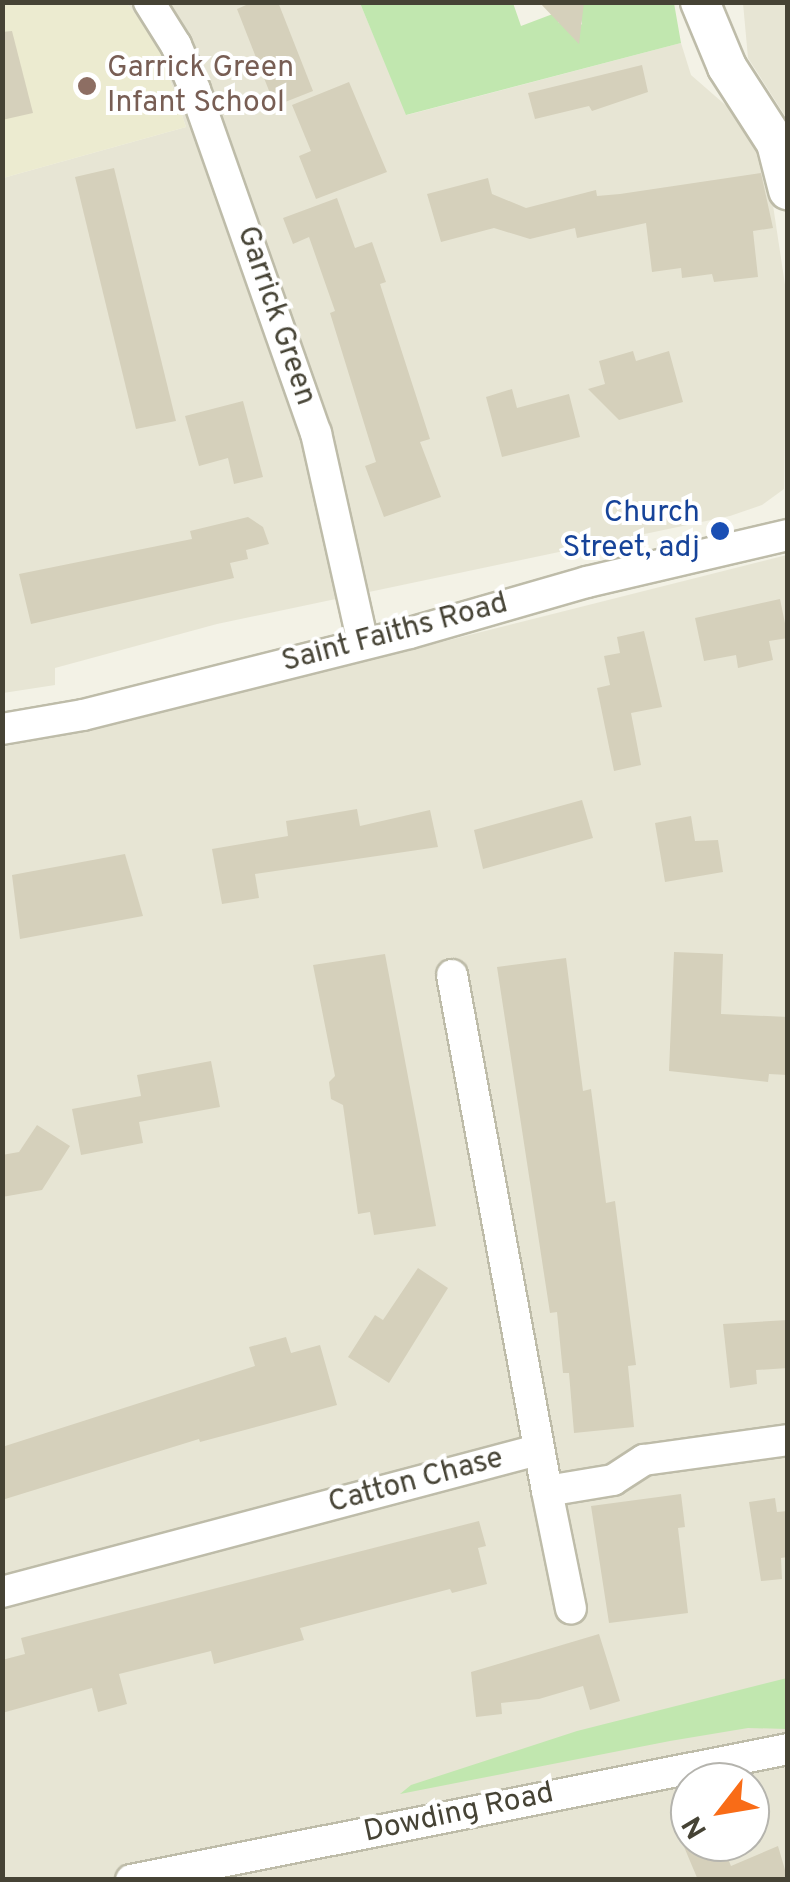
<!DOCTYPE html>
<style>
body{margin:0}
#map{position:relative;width:790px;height:1882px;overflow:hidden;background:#f3f2e6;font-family:Overpass,sans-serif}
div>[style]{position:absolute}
.residential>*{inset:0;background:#e7e5d4}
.education>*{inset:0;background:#ecebd0}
.green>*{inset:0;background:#c1e7af}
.building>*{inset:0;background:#d5d0bb}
.roads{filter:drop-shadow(2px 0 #bebca9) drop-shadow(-2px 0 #bebca9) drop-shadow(0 2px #bebca9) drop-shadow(0 -2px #bebca9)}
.minor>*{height:30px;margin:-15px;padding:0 15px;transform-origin:15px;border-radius:15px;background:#fff}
.tertiary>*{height:38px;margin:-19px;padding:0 19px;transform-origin:19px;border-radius:19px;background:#fff}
.dots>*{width:28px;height:28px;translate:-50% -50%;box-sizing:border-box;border:5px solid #fff;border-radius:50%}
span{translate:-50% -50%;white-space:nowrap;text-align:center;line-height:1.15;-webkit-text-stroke:8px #fff;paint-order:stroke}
.education-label{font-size:30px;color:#785e54}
.left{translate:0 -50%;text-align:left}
.street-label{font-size:30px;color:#464335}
.transit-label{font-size:30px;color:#164399}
.right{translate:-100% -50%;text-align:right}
.frame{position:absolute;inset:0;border:5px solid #464335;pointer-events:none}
.north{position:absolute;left:670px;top:1762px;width:100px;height:100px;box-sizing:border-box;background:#fff;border:2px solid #b5b4ae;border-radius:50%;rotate:239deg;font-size:28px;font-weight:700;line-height:40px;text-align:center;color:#464335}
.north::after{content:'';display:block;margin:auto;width:35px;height:45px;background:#f96c17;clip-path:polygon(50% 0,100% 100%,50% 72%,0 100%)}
</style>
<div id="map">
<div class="residential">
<div style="clip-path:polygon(127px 3px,360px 3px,407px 115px,681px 43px,691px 75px,730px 109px,757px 147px,768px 172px,787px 298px,784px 489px,762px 505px,730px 516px,217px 624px,55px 668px,55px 685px,3px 693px,3px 178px,186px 127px,158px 44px)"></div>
<div style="clip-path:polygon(743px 3px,787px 3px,787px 119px,748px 58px)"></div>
<div style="clip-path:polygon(evenodd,787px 555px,787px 1879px,3px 1880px,3px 747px,211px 700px,787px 555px,690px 1782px,750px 1782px,750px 1842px,690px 1842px,690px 1782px)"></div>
</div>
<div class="education">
<div style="clip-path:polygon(3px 3px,127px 3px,158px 44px,186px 127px,3px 178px)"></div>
</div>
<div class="green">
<div style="clip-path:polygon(360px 3px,513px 3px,521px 26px,558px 12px,558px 22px,574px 30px,582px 24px,578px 6px,587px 3px,674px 3px,681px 43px,406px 115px)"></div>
<div style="clip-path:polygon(787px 1678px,787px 1729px,748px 1728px,670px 1741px,400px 1794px,411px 1785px,577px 1731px)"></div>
</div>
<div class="building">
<div style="clip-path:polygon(253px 2px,278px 2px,313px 91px,275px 106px,237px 9px)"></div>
<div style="clip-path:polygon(539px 2px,584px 2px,579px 44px)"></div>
<div style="clip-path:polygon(12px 31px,33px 113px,2px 120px,2px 32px)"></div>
<div style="clip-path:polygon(642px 65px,648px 92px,592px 111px,589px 106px,535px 119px,528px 93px)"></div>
<div style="clip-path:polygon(349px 82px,387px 172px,316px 199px,299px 156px,311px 151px,292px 105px)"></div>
<div style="clip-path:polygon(114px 168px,176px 421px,136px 429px,75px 177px)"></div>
<div style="clip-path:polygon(761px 173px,773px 228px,753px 231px,758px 277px,714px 282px,712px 274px,682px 278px,681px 268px,652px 272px,646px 223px,577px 238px,575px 228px,530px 239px,494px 228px,441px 242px,427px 194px,488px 178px,492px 194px,526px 208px,596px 190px,597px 196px,620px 194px)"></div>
<div style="clip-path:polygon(337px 198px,355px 248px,372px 242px,386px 282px,380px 284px,430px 439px,420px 442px,441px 497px,384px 517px,365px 466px,376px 462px,330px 313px,335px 311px,309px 237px,293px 244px,283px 218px)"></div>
<div style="clip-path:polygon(633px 351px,636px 361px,669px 351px,683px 402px,619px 420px,588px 389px,605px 384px,599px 361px)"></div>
<div style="clip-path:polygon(512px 389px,517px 408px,569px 394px,580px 437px,502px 457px,486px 397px)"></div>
<div style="clip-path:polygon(243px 401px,263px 477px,234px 484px,228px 458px,199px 466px,185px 416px)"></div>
<div style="clip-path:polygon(248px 517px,263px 527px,269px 544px,246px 550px,248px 559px,230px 563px,234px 578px,31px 624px,19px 574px,192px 539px,190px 531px)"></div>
<div style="clip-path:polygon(780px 599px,788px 638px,769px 641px,773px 660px,738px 668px,736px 655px,704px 661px,695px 618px)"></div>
<div style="clip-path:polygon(644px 631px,662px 707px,631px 713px,641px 765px,614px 771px,597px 688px,610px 685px,604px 656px,620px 653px,617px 637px)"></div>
<div style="clip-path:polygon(582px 800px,593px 838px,483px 869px,474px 830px)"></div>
<div style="clip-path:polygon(357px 809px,360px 826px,430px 810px,438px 847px,255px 874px,259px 898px,222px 904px,212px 849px,288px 836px,286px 821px)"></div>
<div style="clip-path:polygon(691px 816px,695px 841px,718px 840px,723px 872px,665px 882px,655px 823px)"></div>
<div style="clip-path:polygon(125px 854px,143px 916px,20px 939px,12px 875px)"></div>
<div style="clip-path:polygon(674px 952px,723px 954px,721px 1014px,788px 1017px,788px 1075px,769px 1074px,768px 1082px,669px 1071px)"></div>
<div style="clip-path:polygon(385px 954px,436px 1226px,374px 1235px,370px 1212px,358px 1214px,343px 1105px,331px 1099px,329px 1082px,335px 1076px,313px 965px)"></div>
<div style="clip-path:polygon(566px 958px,583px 1091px,591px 1089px,606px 1203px,615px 1201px,636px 1365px,628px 1366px,634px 1427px,574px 1433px,569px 1373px,563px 1373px,557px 1312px,550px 1313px,497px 967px)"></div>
<div style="clip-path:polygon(211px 1061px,220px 1107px,139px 1122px,143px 1143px,81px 1155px,72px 1109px,141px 1096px,137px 1075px)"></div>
<div style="clip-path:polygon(37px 1125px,70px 1146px,42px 1190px,2px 1197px,2px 1155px,19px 1152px)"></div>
<div style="clip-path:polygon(418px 1268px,448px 1288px,389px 1383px,348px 1357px,375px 1315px,383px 1320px)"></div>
<div style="clip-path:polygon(788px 1320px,788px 1368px,756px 1370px,757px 1384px,730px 1388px,723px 1324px)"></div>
<div style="clip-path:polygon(286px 1337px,291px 1353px,320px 1345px,337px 1405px,200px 1442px,199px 1439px,2px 1500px,2px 1447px,255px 1366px,249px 1347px)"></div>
<div style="clip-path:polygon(681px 1494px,685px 1527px,678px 1528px,688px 1613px,609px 1623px,591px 1506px)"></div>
<div style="clip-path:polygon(775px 1498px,777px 1512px,788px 1511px,788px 1557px,781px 1558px,782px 1579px,761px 1581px,749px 1502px)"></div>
<div style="clip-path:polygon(479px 1521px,486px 1546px,478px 1548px,487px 1584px,452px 1593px,450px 1589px,300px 1628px,304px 1640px,214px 1664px,211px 1651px,119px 1674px,127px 1704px,98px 1712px,92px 1688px,2px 1713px,2px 1660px,25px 1654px,21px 1638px)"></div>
<div style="clip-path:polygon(599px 1634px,620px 1701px,590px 1710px,583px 1686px,539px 1699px,501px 1703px,502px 1714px,476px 1717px,471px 1672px)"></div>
<div style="clip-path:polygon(682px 1842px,721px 1842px,731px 1866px,778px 1846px,788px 1880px,698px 1880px)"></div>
</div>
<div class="roads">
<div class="minor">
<div style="left:149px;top:2px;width:51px;rotate:57.9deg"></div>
<div style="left:176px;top:45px;width:49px;rotate:67.1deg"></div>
<div style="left:195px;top:90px;width:364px;rotate:70.6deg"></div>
<div style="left:316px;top:433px;width:215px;rotate:77.4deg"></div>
<div style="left:2px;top:729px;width:82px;rotate:-9.8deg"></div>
<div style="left:83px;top:715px;width:337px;rotate:-14.1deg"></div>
<div style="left:410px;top:633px;width:184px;rotate:-16.1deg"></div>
<div style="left:587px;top:582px;width:206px;rotate:-13.2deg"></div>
<div style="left:452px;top:975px;width:525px;rotate:79.57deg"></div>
<div style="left:547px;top:1491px;width:67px;rotate:-9.5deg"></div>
<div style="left:613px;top:1480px;width:37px;rotate:-33deg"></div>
<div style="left:644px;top:1460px;width:145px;rotate:-7.9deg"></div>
<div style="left:547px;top:1491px;width:120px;rotate:78.5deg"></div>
<div style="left:2px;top:1592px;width:554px;rotate:-14.86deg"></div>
<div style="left:131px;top:1880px;width:670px;rotate:-11.28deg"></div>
</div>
<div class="tertiary">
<div style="left:700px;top:2px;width:70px;rotate:67.4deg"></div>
<div style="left:727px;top:67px;width:90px;rotate:57.2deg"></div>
<div style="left:776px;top:143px;width:49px;rotate:75.7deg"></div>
</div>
</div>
<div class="dots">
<div style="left:87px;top:86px;background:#8d6e63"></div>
<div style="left:720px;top:531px;background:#1a4fb4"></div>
</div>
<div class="education-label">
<span class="left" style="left:107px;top:86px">Garrick Green<br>Infant School</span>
</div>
<div class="street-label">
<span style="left:275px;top:316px;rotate:71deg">Garrick Green</span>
<span style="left:395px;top:634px;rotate:-15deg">Saint Faiths Road</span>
<span style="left:416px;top:1482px;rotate:-15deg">Catton Chase</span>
<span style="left:459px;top:1814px;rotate:-12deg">Dowding Road</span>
</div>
<div class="transit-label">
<span class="right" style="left:700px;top:531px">Church<br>Street, adj</span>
</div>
<div class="frame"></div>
<div class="north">N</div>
</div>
